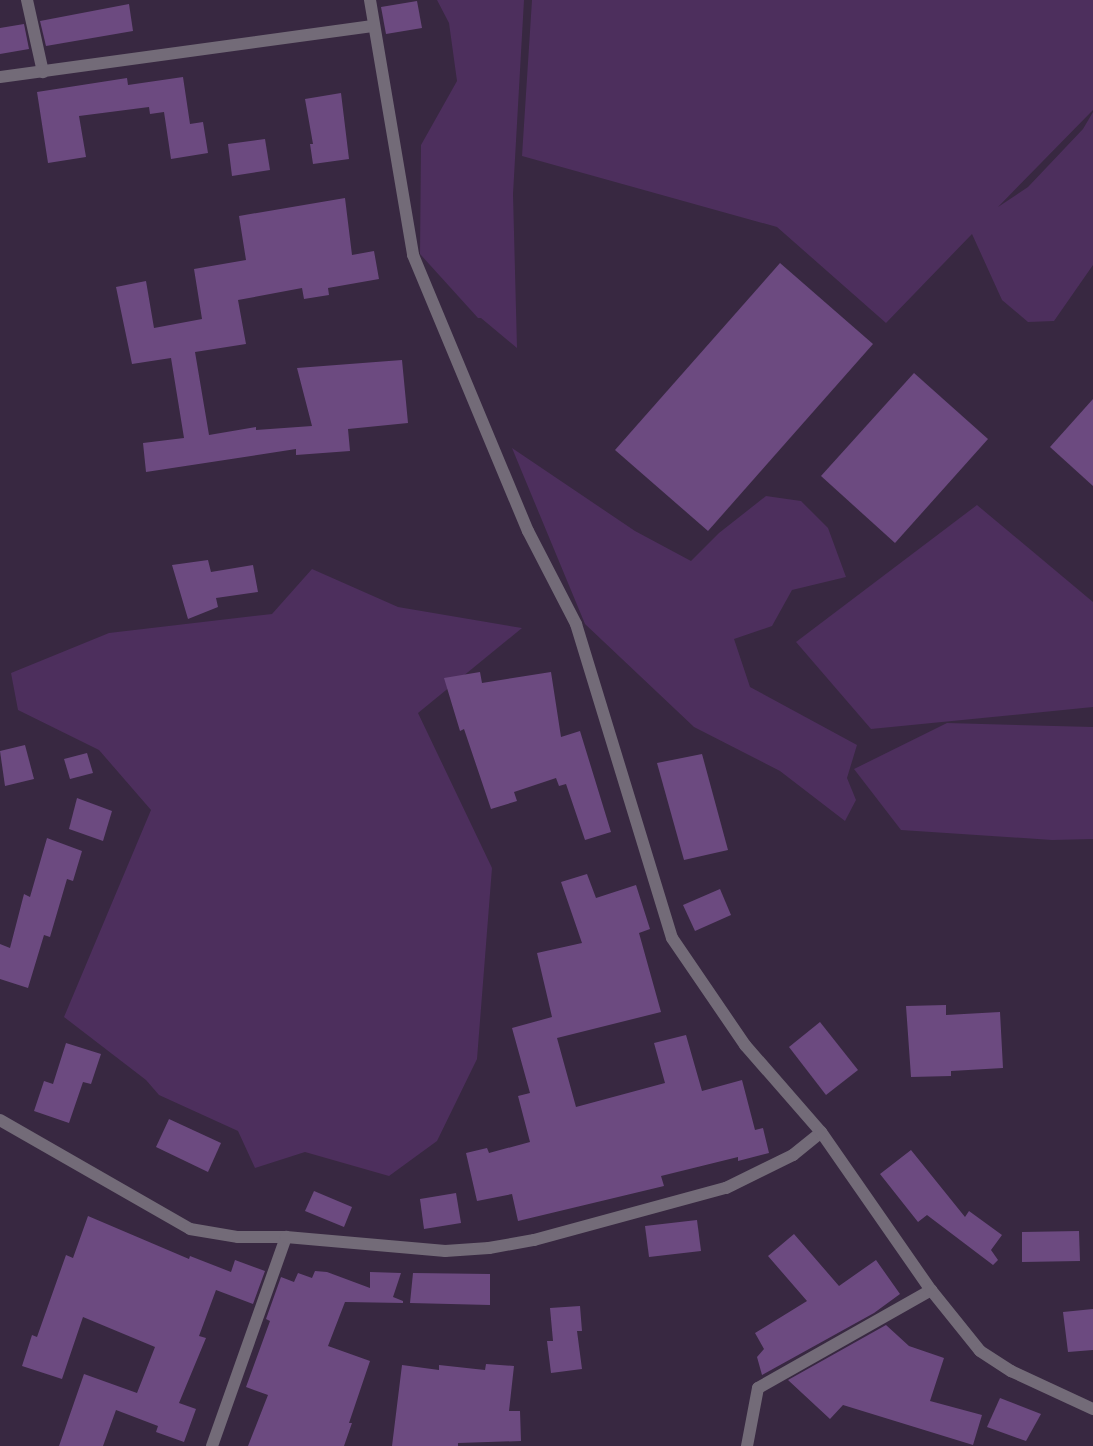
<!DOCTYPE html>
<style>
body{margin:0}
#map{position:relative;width:1093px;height:1446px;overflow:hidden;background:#382841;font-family:"Golos Text",sans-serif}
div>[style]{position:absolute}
.green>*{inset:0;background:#4d2f5d}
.building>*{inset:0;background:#6c4a80}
.minor>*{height:12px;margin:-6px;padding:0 6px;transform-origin:6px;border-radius:6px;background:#736b78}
.tertiary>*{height:12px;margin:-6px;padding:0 6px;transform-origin:6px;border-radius:6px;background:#736b78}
span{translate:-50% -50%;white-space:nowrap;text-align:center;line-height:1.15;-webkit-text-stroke:4.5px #382841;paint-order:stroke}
</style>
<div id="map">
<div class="green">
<div style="clip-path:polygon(437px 0,524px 0,513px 194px,517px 348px,481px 318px,478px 318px,420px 254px,421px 145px,457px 81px,449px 23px)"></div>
<div style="clip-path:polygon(532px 0,1093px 0,1093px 110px,998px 207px,1028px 187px,1083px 129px,1093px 112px,1093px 265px,1054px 321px,1028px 322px,1002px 300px,972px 234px,886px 323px,777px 227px,522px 156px)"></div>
<div style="clip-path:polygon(512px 448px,635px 531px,691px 561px,719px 533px,766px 496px,801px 501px,828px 528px,846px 577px,792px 590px,772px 626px,734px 639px,750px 687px,857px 745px,847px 778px,856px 800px,845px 821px,780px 771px,694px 727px,585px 624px)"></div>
<div style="clip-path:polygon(977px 505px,1093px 602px,1093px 707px,871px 729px,796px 642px)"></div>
<div style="clip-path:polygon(312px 569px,398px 607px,522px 628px,418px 713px,492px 868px,477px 1059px,437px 1141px,389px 1176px,305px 1152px,255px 1168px,238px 1131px,159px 1095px,146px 1080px,64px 1017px,151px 810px,99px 750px,18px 710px,11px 673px,109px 633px,272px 614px)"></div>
<div style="clip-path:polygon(947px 723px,1093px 727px,1093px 839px,1052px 840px,901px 830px,854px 769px)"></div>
</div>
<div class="building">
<div style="clip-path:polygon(417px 1px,422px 28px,386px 34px,381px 7px)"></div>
<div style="clip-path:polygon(129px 4px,133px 31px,46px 46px,40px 21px)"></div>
<div style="clip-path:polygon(24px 24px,29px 49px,0 54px,0 28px)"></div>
<div style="clip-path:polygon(183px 77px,190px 124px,203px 122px,208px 153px,171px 159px,164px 112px,150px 114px,149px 107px,79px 116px,86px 157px,48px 163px,37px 92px,127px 78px,128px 85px)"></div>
<div style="clip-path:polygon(341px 93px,349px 159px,313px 164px,310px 144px,313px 144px,305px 99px)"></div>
<div style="clip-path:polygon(265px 139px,270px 170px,232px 176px,228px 144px)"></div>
<div style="clip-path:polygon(345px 198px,352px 255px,374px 251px,379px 279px,328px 288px,329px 295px,304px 299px,302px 288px,238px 300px,246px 344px,195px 352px,209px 435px,256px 427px,256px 430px,312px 426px,297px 368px,402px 360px,408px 423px,348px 429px,350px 451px,296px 455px,296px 449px,146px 472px,143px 443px,184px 438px,171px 358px,132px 364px,116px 287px,146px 281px,154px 328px,202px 319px,194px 269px,246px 260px,239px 216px)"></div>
<div style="clip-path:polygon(780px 263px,873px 344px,708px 531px,615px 450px)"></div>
<div style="clip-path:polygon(914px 373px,988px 439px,895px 543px,821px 476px)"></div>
<div style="clip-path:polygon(1093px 399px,1093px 486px,1050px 447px)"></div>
<div style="clip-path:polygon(208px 560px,211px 572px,253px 565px,258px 592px,216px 598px,218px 607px,188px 619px,172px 565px)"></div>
<div style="clip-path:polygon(480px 672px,482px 683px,551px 672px,561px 737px,580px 731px,611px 832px,585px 840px,566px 784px,559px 786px,556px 778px,514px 792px,517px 801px,491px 809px,464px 729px,460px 731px,444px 678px)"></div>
<div style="clip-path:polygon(25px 745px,34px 779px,5px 786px,0 751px)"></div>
<div style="clip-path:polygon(87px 753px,93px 773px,70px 779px,64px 759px)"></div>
<div style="clip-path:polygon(702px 754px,728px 850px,684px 860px,657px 763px)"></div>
<div style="clip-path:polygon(77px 798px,112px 811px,103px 841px,69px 829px)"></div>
<div style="clip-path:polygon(47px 838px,82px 851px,73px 881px,67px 879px,50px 937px,44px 935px,28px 988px,0 979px,0 944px,10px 948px,24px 894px,30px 897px)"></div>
<div style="clip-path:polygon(587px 874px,596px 898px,636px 885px,650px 929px,639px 933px,661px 1012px,557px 1038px,576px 1107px,665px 1083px,654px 1043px,686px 1035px,702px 1091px,742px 1080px,755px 1130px,763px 1128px,769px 1153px,738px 1161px,738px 1157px,661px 1176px,664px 1186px,518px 1221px,512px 1194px,477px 1201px,466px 1153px,487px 1148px,489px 1153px,530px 1142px,518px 1096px,530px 1093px,512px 1028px,552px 1017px,537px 953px,582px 943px,561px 882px)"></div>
<div style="clip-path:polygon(720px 889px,731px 915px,695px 931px,683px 905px)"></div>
<div style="clip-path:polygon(946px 1005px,946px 1015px,1000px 1012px,1003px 1068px,951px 1071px,951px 1076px,911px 1077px,906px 1006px)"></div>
<div style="clip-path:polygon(820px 1022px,858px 1070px,826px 1095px,789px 1047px)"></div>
<div style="clip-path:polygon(66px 1043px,101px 1054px,91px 1084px,83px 1082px,69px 1123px,34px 1111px,44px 1081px,53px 1084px)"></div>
<div style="clip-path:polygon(169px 1119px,221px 1143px,208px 1172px,156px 1147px)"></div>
<div style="clip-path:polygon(911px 1150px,965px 1217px,969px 1211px,1002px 1235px,991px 1250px,998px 1260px,993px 1265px,927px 1215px,918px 1222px,880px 1174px)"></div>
<div style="clip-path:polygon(314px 1191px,352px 1207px,344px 1227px,305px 1211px)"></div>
<div style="clip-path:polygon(456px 1193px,461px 1223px,424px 1229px,420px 1199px)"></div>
<div style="clip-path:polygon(88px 1216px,189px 1259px,190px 1256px,231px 1272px,235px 1260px,265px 1271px,253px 1304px,216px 1290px,199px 1336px,206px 1338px,179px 1403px,196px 1409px,184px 1442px,156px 1432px,158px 1426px,116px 1410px,103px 1446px,59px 1446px,84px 1374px,137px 1393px,155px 1347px,83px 1317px,62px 1379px,22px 1366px,32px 1335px,37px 1337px,66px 1255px,73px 1258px)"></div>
<div style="clip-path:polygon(697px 1220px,701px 1251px,649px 1257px,645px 1226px)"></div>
<div style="clip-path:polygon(1079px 1231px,1080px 1261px,1022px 1262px,1022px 1232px)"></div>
<div style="clip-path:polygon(794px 1234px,839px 1286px,876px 1260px,900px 1294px,874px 1313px,762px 1375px,757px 1357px,764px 1349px,755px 1333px,807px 1301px,768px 1256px)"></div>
<div style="clip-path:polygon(315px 1271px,327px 1272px,370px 1288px,370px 1272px,401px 1273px,393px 1297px,403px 1301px,403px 1303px,345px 1302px,328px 1346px,370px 1361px,349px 1423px,352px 1423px,344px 1446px,248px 1446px,268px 1395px,246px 1387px,270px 1321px,266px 1319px,281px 1277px,294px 1282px,298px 1273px,312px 1278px)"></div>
<div style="clip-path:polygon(413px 1273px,490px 1274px,490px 1305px,410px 1303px)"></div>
<div style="clip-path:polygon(580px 1306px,582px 1331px,577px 1331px,582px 1369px,551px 1373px,547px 1341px,553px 1341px,550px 1308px)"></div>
<div style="clip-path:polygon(1093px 1309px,1093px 1350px,1068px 1352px,1063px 1312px)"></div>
<div style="clip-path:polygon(886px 1325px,909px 1346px,944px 1358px,930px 1401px,982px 1415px,973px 1445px,843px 1405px,830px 1419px,788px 1380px)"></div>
<div style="clip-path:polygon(486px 1364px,514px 1366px,509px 1411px,520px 1411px,521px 1441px,458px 1443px,458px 1446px,392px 1446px,402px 1365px,439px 1370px,439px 1365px,485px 1370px)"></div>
<div style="clip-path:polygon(1000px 1398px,1041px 1414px,1026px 1441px,987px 1427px)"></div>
</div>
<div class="minor">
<div style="left:27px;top:0;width:74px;rotate:77.5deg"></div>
<div style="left:0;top:77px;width:376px;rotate:-7.8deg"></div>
<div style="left:0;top:1120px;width:219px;rotate:29.8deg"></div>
<div style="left:190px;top:1229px;width:49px;rotate:9.5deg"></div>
<div style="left:238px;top:1237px;width:48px"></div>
<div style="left:212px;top:1446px;width:222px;rotate:-70.5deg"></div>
<div style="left:286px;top:1237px;width:160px;rotate:5deg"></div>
<div style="left:445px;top:1251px;width:44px;rotate:-3.9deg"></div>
<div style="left:489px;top:1248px;width:46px;rotate:-10.1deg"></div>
<div style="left:534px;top:1240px;width:199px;rotate:-15.2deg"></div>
<div style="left:726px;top:1188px;width:75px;rotate:-26.2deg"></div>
<div style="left:793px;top:1155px;width:36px;rotate:-39deg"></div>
<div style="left:747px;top:1446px;width:59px;rotate:-79.3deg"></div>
<div style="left:758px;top:1388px;width:199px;rotate:-29.5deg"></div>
</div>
<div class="tertiary">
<div style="left:370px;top:0;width:259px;rotate:80.4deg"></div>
<div style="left:413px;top:255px;width:299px;rotate:67.4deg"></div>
<div style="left:528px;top:531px;width:105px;rotate:62.7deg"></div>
<div style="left:576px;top:624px;width:328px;rotate:73deg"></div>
<div style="left:672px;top:938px;width:130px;rotate:55.7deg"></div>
<div style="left:745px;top:1045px;width:116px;rotate:48.9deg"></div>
<div style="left:821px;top:1132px;width:193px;rotate:55.2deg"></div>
<div style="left:931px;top:1290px;width:78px;rotate:51.2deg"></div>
<div style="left:980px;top:1351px;width:37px;rotate:33deg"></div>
<div style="left:1011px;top:1371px;width:90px;rotate:24.9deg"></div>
</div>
</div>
